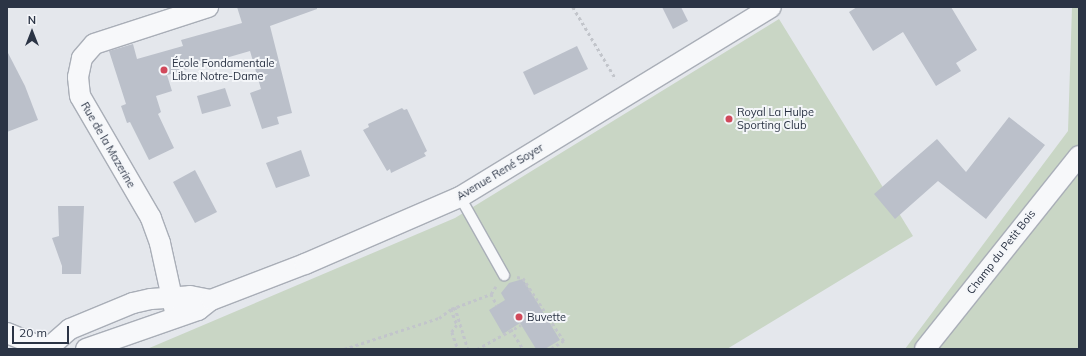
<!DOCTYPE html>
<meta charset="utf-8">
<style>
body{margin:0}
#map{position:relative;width:1086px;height:356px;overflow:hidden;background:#e4e7ec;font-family:Mulish,sans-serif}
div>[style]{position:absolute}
.green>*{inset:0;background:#c9d6c5}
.building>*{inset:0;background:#bbc0ca}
.path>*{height:2.5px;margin-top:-1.25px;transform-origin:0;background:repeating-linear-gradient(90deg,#c2c5cb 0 3px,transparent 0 6px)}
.roads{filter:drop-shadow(1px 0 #a9aeb7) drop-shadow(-1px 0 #a9aeb7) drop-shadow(0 1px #a9aeb7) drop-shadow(0 -1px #a9aeb7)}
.lane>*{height:10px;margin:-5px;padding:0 5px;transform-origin:5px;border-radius:5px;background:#f7f8fa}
.street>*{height:20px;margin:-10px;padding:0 10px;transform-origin:10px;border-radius:10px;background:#f7f8fa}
.path-bridge>*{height:2.5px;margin-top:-1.25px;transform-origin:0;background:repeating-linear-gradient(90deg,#c2c5cb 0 3px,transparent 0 6px)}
.dots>*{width:11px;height:11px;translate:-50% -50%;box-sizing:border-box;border:2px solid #f4f6f9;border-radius:50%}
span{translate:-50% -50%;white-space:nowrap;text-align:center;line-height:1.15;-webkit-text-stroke:4px #f4f6f9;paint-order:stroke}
.poi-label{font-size:11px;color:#2b3445}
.left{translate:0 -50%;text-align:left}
.street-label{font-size:11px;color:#2b3445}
.frame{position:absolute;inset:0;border:8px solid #2b3445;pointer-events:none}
.north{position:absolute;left:12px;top:12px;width:40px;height:40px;-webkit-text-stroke:3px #f4f6f9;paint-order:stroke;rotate:0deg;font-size:11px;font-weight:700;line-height:16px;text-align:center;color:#2b3445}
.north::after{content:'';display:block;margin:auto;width:14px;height:18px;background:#2b3445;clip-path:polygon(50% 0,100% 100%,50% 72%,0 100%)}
.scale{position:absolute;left:12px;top:326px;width:57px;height:18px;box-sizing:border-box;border:2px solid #2b3445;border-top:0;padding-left:5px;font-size:12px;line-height:14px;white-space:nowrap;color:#2b3445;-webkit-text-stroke:3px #f4f6f9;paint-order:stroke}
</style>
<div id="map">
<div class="green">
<div style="clip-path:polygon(1072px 7px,1079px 7px,1079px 349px,905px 349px,1068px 131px)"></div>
<div style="clip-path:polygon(779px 19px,913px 236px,727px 349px,147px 349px,455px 218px)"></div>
</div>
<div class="building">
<div style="clip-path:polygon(237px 7px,317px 7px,317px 9px,270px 26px,292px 113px,277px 117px,279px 124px,262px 129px,250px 93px,261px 89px,250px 51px,167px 75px,172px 91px,156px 96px,161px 112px,158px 114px,174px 148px,149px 160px,130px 122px,127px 123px,121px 106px,126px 104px,109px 51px,133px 44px,137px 59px,183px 46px,181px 40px,242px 23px)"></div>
<div style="clip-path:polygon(662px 7px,681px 7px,688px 21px,673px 29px)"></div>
<div style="clip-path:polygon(857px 7px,951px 7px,977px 50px,956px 63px,961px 71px,936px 86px,903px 32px,873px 51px,849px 12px)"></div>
<div style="clip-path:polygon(577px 46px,588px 69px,534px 95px,523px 72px)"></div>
<div style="clip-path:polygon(7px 51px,25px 86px,38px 120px,7px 132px)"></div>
<div style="clip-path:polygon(225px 88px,231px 106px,202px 114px,197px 96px)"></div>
<div style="clip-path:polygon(402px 108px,404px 110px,407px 109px,427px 151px,424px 153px,426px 156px,391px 173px,390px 169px,387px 171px,363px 130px,369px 127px,368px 124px)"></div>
<div style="clip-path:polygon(1009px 117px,1045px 145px,986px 219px,938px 181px,895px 219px,874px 194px,937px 139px,966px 172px)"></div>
<div style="clip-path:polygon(301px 150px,310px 176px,276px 188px,266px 163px)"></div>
<div style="clip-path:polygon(195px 170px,217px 212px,195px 223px,173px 182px)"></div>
<div style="clip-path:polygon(58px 206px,84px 206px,81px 274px,62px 274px,62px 266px,52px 238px,59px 236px)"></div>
<div style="clip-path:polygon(523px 279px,560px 340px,545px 349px,536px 349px,520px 323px,503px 334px,489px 310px,505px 300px,501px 293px,509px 283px)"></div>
</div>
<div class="path">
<div style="left:573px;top:7px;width:84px;rotate:59.2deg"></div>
<div style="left:517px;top:277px;width:6px;rotate:9deg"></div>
<div style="left:523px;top:278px;width:75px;rotate:56.9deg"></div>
<div style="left:564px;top:341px;width:15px;rotate:148deg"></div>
<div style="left:491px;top:294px;width:13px;rotate:61deg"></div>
<div style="left:455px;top:307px;width:44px;rotate:72.8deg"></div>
<div style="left:451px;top:309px;width:17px;rotate:69deg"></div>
<div style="left:457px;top:325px;width:9px;rotate:126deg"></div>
<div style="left:452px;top:332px;width:18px;rotate:71deg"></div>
<div style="left:511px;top:329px;width:23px;rotate:59deg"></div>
<div style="left:344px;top:349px;width:100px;rotate:-18.1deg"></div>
<div style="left:439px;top:318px;width:15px;rotate:-37deg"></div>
<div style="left:451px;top:309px;width:43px;rotate:-20.6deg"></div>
<div style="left:491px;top:294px;width:9px;rotate:-58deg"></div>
</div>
<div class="roads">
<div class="lane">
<div style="left:460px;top:197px;width:90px;rotate:60.6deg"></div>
</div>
<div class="street">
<div style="left:176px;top:316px;width:75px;rotate:-102.4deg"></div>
<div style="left:160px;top:243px;width:27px;rotate:-110deg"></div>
<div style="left:151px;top:218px;width:141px;rotate:-120.2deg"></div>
<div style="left:80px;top:96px;width:19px;rotate:-96deg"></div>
<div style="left:78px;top:77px;width:19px;rotate:-78deg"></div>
<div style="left:82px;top:58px;width:18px;rotate:-49deg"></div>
<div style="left:94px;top:44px;width:120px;rotate:-18deg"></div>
<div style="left:7px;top:333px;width:42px;rotate:22.3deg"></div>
<div style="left:47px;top:349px;width:30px;rotate:-41deg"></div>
<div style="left:70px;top:329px;width:68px;rotate:-22.4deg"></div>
<div style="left:133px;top:303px;width:18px;rotate:-13deg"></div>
<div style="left:151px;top:299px;width:39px;rotate:-4deg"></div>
<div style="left:190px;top:296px;width:21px;rotate:11deg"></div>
<div style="left:86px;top:349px;width:119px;rotate:-19.2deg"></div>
<div style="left:198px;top:310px;width:16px;rotate:-38deg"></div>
<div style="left:211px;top:300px;width:101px;rotate:-21deg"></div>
<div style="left:305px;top:264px;width:169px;rotate:-23.4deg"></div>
<div style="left:460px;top:197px;width:364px;rotate:-31.4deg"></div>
<div style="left:925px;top:349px;width:247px;rotate:-51.4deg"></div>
</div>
</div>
<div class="path-bridge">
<div style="left:477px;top:349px;width:50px;rotate:-28.6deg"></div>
</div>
<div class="dots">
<div style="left:164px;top:70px;background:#d1495b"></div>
<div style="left:729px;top:119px;background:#d1495b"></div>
<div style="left:519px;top:317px;background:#d1495b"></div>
</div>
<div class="poi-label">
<span class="left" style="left:172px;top:70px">École Fondamentale<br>Libre Notre-Dame</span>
<span class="left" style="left:737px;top:119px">Royal La Hulpe<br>Sporting Club</span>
<span class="left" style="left:527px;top:317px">Buvette</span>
</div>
<div class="street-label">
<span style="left:108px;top:145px;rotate:60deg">Rue de la Mazerine</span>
<span style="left:500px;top:172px;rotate:-31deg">Avenue René Soyer</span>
<span style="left:1001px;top:252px;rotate:-52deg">Champ du Petit Bois</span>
</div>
<div class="frame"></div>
<div class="north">N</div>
<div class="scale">20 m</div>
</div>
